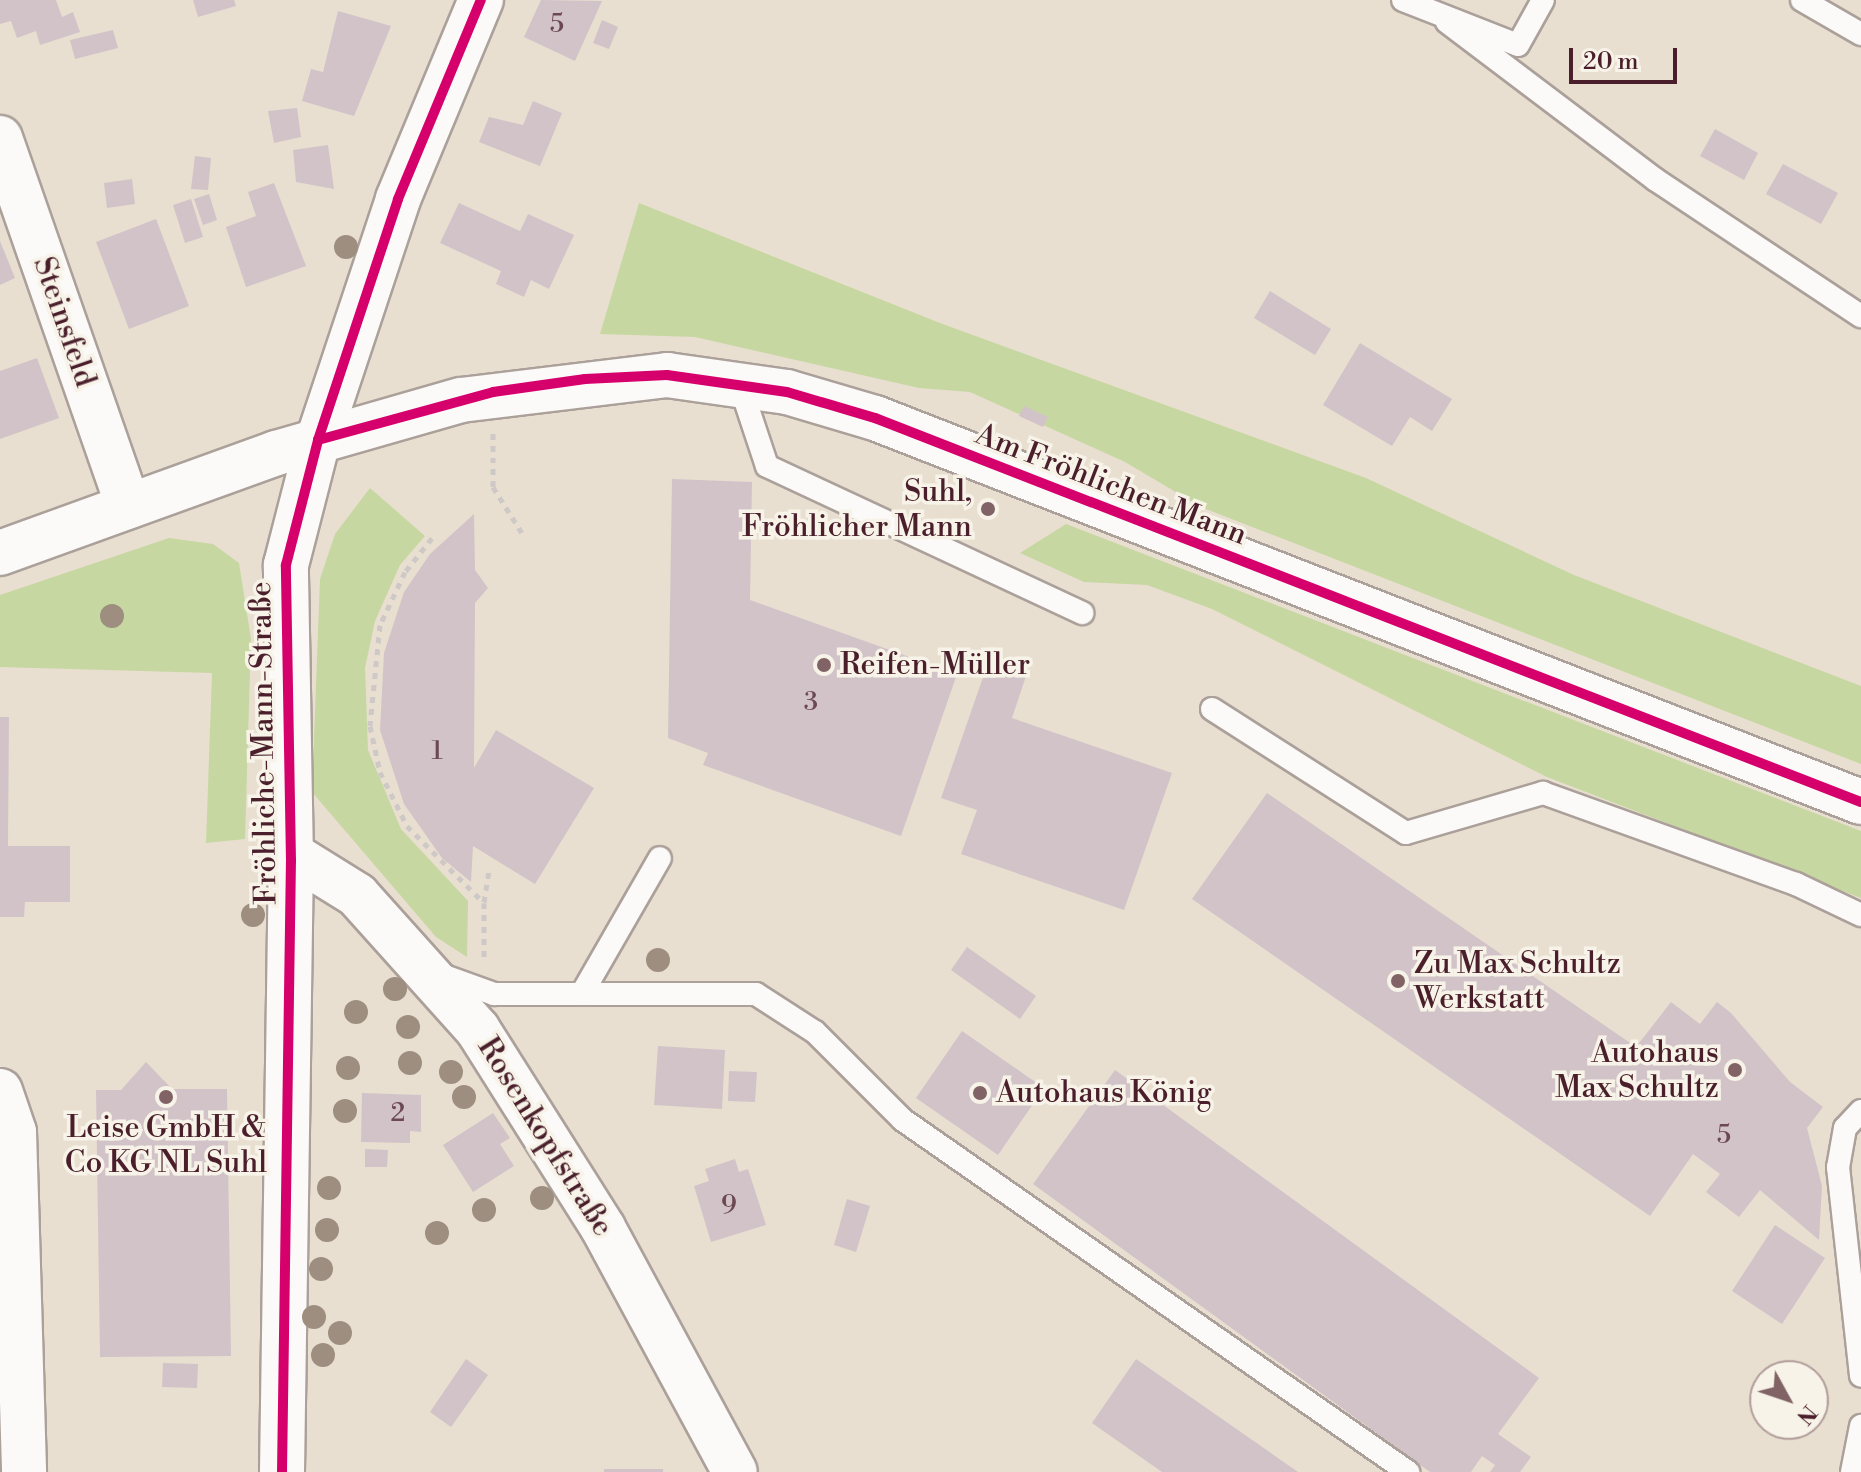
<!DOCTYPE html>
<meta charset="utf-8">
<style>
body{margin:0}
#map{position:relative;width:1861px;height:1472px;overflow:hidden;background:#e8dfd0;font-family:"Libre Bodoni",serif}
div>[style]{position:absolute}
.green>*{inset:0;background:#c7d7a1}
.building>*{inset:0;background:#d2c3c8}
.path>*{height:5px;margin-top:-2.5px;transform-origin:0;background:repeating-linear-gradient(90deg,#cec9c7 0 6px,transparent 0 12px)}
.roads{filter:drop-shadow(2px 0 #aba09a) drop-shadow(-2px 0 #aba09a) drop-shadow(0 2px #aba09a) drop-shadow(0 -2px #aba09a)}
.lane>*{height:22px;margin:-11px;padding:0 11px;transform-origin:11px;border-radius:11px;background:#fcfaf8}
.street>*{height:44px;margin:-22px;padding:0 22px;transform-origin:22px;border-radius:22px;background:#fcfaf8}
.secondary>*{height:44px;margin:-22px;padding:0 22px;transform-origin:22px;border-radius:22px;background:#fcfaf8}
.cycleway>*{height:10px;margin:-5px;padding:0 5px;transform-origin:5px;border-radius:5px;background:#d6006c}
.trees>*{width:24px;height:24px;margin:-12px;border-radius:50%;background:#9e8e80}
.dots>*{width:22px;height:22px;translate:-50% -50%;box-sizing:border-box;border:4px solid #f7f3e8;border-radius:50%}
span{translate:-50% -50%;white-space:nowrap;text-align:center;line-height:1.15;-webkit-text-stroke:7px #f7f3e8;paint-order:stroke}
.number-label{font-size:26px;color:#6c4852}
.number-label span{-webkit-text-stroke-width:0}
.street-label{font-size:30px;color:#4a1f2b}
.poi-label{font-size:30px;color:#4a1f2b}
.right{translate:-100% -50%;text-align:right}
.left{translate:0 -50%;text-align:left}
.north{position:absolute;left:1749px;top:1360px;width:80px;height:80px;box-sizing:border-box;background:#f7f3e8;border:2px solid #b29e9c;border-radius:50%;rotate:130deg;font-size:22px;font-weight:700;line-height:32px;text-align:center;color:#4a1f2b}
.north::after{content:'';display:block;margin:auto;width:28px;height:36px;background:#816265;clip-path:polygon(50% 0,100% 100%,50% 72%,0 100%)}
.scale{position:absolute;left:1569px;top:48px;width:108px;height:36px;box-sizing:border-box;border:4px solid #4a1f2b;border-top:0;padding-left:10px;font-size:24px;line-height:28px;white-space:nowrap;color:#4a1f2b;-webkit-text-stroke:6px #f7f3e8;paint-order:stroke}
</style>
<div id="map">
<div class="green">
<div style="clip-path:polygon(639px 203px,940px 323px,1366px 478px,1574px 575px,1861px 686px,1861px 764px,1201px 507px,1125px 462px,970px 392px,919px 388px,695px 337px,600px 334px)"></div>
<div style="clip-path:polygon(370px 488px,425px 536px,400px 565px,375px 621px,365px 668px,368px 750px,401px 829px,468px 901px,467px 957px,436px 937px,312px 792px,320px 579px,335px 534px)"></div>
<div style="clip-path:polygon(1066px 524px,1861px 831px,1861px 898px,1547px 777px,1212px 609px,1147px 585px,1084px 582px,1020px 553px)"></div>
<div style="clip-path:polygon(169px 538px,213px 544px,239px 563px,251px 639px,245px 839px,206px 843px,212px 673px,0 667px,0 595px)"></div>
</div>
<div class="building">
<div style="clip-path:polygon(0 0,56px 0,62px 17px,73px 12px,80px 32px,40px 45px,36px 31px,17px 38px,11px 21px,0 24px)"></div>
<div style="clip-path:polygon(193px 0,234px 0,236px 6px,198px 17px)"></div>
<div style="clip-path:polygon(541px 0,602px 1px,575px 61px,524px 37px)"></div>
<div style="clip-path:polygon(338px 11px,391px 26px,354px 116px,302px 101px,311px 69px,323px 72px)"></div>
<div style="clip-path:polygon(602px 20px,618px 27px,609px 49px,593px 43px)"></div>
<div style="clip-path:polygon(113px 30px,118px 48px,75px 59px,70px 40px)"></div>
<div style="clip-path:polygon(533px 101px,562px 113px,540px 166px,479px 142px,489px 117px,523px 125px)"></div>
<div style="clip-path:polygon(297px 108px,301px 137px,274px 143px,268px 111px)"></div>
<div style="clip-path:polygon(1715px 129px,1758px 153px,1744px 180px,1700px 156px)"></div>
<div style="clip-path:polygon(328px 145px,334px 189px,296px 182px,293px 150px)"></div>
<div style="clip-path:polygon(195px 156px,211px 158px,208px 190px,191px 189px)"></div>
<div style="clip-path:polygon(1783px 164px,1838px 193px,1821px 224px,1766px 194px)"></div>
<div style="clip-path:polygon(132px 179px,135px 204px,107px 208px,104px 183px)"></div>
<div style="clip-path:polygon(274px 183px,306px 266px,246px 287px,226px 227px,256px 216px,248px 192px)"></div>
<div style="clip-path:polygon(209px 194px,217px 220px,203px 225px,194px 199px)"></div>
<div style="clip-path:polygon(191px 199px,203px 237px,185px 243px,173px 205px)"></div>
<div style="clip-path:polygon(459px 203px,520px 231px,528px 214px,574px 235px,549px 289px,531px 280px,524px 297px,496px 284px,501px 271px,440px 243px)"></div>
<div style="clip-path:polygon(156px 219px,189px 306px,129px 329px,96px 242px)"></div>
<div style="clip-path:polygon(0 241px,15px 278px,0 285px)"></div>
<div style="clip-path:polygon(1270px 291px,1331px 329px,1315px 355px,1254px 318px)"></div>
<div style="clip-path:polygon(1360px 343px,1452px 399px,1432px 431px,1410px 417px,1392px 446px,1323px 405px)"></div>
<div style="clip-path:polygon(37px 358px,59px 418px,0 439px,0 371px)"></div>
<div style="clip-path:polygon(1024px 406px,1048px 417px,1043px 427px,1019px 416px)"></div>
<div style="clip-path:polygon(672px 479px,752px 482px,750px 600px,957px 674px,901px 836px,703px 765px,708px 753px,668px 738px)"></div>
<div style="clip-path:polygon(474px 514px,475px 570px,488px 588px,475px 603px,474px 768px,496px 730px,594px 788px,535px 884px,473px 846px,471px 882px,442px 858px,404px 804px,380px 730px,384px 653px,404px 592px,430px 554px)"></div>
<div style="clip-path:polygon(988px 663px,1026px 676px,1012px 718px,1172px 773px,1124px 910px,961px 854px,977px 810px,941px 798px)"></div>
<div style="clip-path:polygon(0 717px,9px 717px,8px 846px,70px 846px,70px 902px,25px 902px,24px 917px,0 917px)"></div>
<div style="clip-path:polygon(1267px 793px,1636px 1047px,1671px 1002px,1700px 1024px,1717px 1002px,1731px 1013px,1790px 1082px,1823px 1107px,1807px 1128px,1822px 1186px,1819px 1240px,1760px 1190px,1739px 1217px,1706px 1192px,1720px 1174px,1693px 1154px,1650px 1216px,1192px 899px)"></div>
<div style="clip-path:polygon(967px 947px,1036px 996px,1020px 1019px,951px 970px)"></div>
<div style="clip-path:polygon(962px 1031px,1044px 1088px,998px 1155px,916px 1098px)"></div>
<div style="clip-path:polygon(658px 1046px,725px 1050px,722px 1109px,654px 1105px)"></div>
<div style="clip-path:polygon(146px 1062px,172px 1089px,227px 1089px,231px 1356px,100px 1357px,96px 1090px,121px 1090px)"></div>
<div style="clip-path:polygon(1115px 1070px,1539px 1378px,1498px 1434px,1531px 1457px,1520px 1472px,1490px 1472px,1495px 1465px,1482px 1456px,1471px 1472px,1430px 1472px,1033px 1184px)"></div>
<div style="clip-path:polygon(729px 1071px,757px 1072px,755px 1102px,728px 1101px)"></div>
<div style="clip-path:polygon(362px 1093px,421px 1095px,421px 1132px,410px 1131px,410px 1143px,361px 1142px)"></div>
<div style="clip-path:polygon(493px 1113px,510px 1138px,500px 1144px,514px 1166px,473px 1192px,443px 1145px)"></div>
<div style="clip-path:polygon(365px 1149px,388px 1150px,387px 1167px,365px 1167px)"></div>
<div style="clip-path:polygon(735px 1159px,739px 1172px,748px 1169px,766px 1225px,711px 1242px,694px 1186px,709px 1181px,705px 1169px)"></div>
<div style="clip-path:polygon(847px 1199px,870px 1206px,856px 1252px,834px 1245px)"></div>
<div style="clip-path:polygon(1775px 1225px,1825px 1258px,1782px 1324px,1732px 1291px)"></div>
<div style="clip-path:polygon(466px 1359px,488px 1375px,451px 1427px,430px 1412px)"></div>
<div style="clip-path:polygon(1136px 1359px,1298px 1472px,1162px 1472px,1092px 1423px)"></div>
<div style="clip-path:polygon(163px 1363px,198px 1364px,197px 1388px,162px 1387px)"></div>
<div style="clip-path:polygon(604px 1469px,663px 1469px,663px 1472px,604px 1472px)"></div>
</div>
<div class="path">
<div style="left:493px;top:433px;width:54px;rotate:90deg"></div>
<div style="left:493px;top:487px;width:54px;rotate:57.8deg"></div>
<div style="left:432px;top:538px;width:43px;rotate:128.5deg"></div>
<div style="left:405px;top:572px;width:59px;rotate:115.3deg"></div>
<div style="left:380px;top:625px;width:101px;rotate:95.7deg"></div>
<div style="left:370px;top:726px;width:47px;rotate:77.7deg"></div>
<div style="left:380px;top:772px;width:60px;rotate:63.4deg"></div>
<div style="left:407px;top:826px;width:109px;rotate:45deg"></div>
<div style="left:484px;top:903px;width:58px;rotate:90deg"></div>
<div style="left:484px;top:902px;width:33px;rotate:-81deg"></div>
</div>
<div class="roads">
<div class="lane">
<div style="left:1403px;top:0;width:123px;rotate:21.4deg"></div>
<div style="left:1518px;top:45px;width:51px;rotate:-60.9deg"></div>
<div style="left:1802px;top:0;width:68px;rotate:30deg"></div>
<div style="left:1447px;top:22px;width:262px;rotate:37.1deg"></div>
<div style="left:1656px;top:180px;width:246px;rotate:33.6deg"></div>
<div style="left:740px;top:385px;width:85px;rotate:71.6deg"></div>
<div style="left:767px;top:466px;width:348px;rotate:25deg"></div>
<div style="left:1212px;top:709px;width:230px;rotate:32.6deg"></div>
<div style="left:1406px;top:833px;width:143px;rotate:-16.3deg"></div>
<div style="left:1543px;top:793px;width:269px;rotate:19.8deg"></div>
<div style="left:1796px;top:884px;width:72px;rotate:25.5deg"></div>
<div style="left:439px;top:974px;width:59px;rotate:20deg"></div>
<div style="left:494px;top:994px;width:262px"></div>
<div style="left:756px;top:994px;width:70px;rotate:32.8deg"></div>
<div style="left:815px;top:1032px;width:124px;rotate:45deg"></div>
<div style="left:903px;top:1120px;width:616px;rotate:34.88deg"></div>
<div style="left:584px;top:990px;width:152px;rotate:-60.1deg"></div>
<div style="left:1861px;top:1111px;width:23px;rotate:133deg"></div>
<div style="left:1845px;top:1128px;width:40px;rotate:100deg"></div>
<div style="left:1838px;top:1167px;width:210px;rotate:83.7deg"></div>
<div style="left:1852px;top:1472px;width:47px;rotate:-78.9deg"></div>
</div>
<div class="street">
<div style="left:0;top:138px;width:390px;rotate:70.8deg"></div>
<div style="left:291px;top:854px;width:78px;rotate:31.8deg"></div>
<div style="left:357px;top:895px;width:181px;rotate:48.1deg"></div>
<div style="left:478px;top:1030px;width:234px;rotate:57.7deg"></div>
<div style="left:603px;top:1228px;width:277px;rotate:61.6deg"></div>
<div style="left:0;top:1091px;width:43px;rotate:71.1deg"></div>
<div style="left:14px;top:1132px;width:340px;rotate:88.3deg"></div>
</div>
<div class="secondary">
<div style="left:0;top:553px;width:294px;rotate:-19.9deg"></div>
<div style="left:276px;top:453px;width:192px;rotate:-16deg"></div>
<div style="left:461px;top:400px;width:208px;rotate:-6.9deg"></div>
<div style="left:667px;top:375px;width:121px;rotate:8.1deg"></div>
<div style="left:787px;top:392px;width:92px;rotate:16.5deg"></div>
<div style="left:875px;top:418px;width:1058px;rotate:21.28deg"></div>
<div style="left:282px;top:1472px;width:611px;rotate:-89.16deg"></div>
<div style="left:291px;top:861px;width:296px;rotate:-91deg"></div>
<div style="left:286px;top:565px;width:129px;rotate:-75.6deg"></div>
<div style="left:318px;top:440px;width:254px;rotate:-71.6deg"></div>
<div style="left:398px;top:199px;width:216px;rotate:-67.4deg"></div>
</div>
</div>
<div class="cycleway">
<div style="left:318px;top:440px;width:181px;rotate:-15.3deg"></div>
<div style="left:493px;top:392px;width:93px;rotate:-8deg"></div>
<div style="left:585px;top:379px;width:82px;rotate:-2.8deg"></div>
<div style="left:667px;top:375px;width:121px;rotate:8.1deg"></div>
<div style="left:787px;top:392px;width:92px;rotate:16.5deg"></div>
<div style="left:875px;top:418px;width:1058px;rotate:21.28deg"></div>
<div style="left:282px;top:1472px;width:611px;rotate:-89.16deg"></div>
<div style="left:291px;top:861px;width:296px;rotate:-91deg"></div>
<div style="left:286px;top:565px;width:129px;rotate:-75.6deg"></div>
<div style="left:318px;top:440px;width:254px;rotate:-71.6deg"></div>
<div style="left:398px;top:199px;width:216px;rotate:-67.4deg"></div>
</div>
<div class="trees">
<div style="left:346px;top:247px"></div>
<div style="left:112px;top:616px"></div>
<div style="left:253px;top:915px"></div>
<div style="left:658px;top:960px"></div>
<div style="left:395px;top:989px"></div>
<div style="left:356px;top:1012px"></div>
<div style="left:408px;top:1027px"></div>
<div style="left:410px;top:1063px"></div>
<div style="left:348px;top:1068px"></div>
<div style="left:451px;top:1072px"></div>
<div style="left:464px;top:1097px"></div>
<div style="left:345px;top:1111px"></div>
<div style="left:329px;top:1188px"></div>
<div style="left:542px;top:1198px"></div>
<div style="left:484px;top:1210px"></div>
<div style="left:327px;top:1230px"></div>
<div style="left:437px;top:1233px"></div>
<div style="left:321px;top:1269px"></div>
<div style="left:314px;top:1317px"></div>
<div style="left:340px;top:1333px"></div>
<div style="left:323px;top:1355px"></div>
</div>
<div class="dots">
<div style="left:988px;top:509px;background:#816265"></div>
<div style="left:824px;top:665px;background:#816265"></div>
<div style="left:1398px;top:981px;background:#816265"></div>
<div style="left:1735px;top:1070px;background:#816265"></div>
<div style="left:980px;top:1093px;background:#816265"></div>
<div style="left:166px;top:1097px;background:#816265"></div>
</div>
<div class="number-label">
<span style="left:557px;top:25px">5</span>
<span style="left:811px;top:703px">3</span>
<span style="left:437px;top:752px">1</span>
<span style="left:398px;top:1114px">2</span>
<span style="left:1724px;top:1136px">5</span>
<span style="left:729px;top:1206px">9</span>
</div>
<div class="street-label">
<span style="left:64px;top:322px;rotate:71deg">Steinsfeld</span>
<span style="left:1111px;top:485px;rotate:21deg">Am Fröhlichen Mann</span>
<span style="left:264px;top:743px;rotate:-91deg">Fröhliche-Mann-Straße</span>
<span style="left:545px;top:1137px;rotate:58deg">Rosenkopfstraße</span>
</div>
<div class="poi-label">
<span class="right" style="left:972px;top:509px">Suhl,<br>Fröhlicher Mann</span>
<span class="left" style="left:840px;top:665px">Reifen-Müller</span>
<span class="left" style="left:1414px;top:981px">Zu Max Schultz<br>Werkstatt</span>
<span class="right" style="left:1719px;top:1070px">Autohaus<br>Max Schultz</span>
<span class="left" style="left:996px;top:1093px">Autohaus König</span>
<span style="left:166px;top:1145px">Leise GmbH &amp;<br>Co KG NL Suhl</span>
</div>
<div class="north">N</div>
<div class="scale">20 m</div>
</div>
